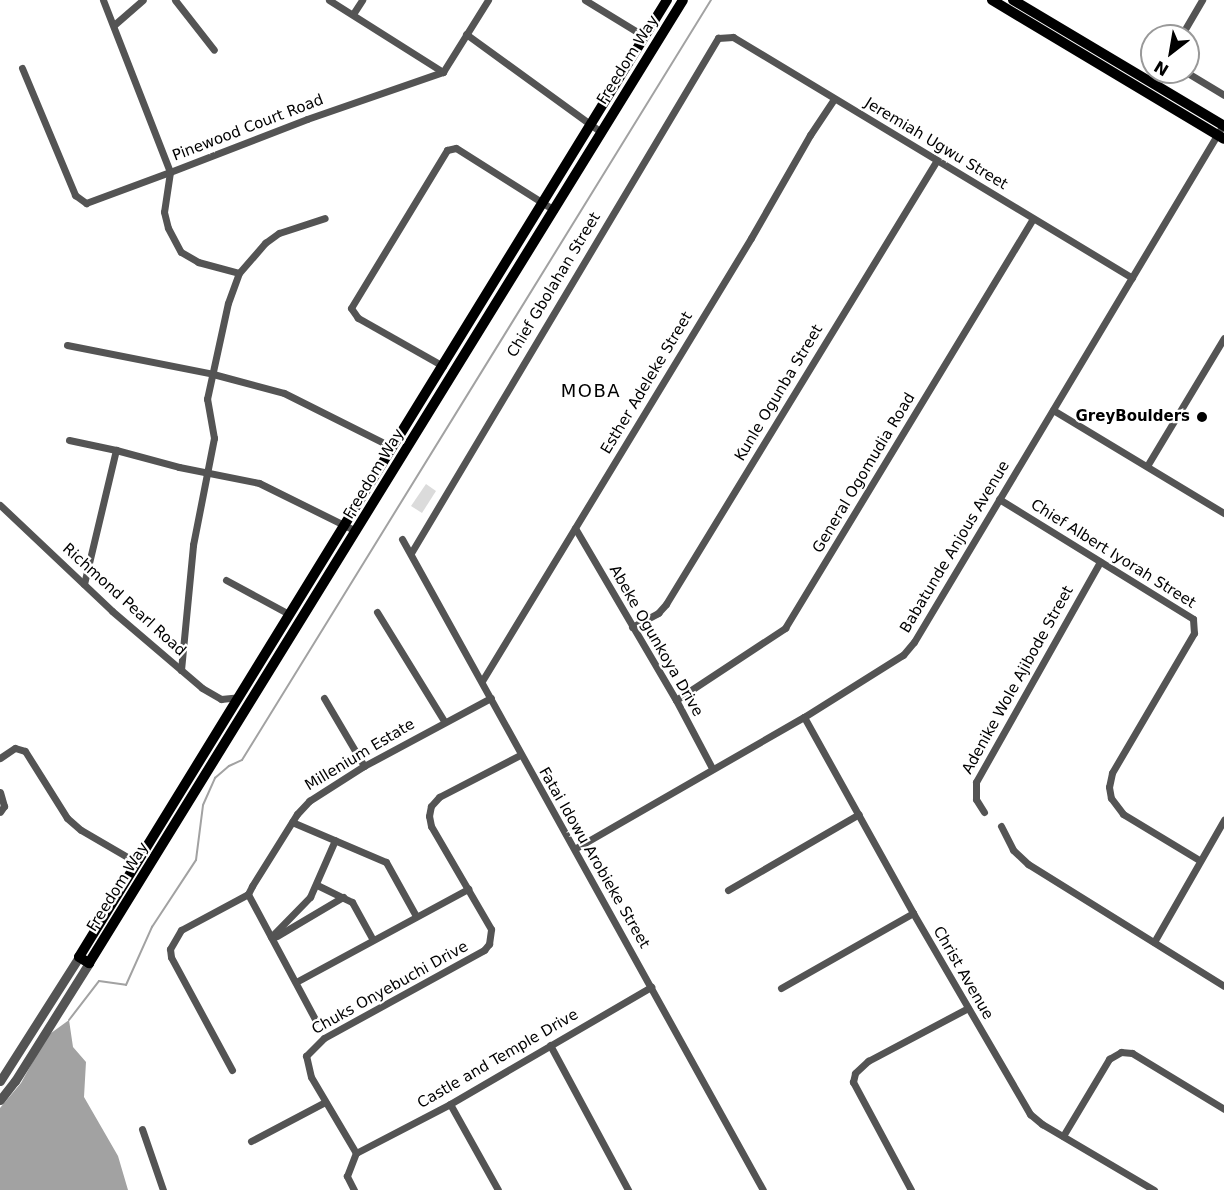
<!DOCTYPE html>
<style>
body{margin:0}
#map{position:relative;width:1224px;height:1190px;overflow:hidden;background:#fff;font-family:"DejaVu Sans",sans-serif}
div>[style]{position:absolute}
.green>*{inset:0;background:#dbdbdb}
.water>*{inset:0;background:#a2a2a2}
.stream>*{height:2px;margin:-1px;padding:0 1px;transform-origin:1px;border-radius:1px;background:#a2a2a2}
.minor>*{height:7px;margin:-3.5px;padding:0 3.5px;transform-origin:3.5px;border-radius:3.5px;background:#545454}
.tertiary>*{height:9px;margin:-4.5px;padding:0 4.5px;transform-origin:4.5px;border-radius:4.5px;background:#545454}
.primary>*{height:10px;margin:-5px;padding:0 5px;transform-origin:5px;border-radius:5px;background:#000}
.dots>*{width:16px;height:16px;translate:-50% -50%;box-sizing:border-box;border:3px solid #fff;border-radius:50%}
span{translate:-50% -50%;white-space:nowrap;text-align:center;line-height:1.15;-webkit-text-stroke:4.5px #fff;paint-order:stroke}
.street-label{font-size:15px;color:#000}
.poi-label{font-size:15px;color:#000;font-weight:700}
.right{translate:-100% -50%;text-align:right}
.quarter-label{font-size:18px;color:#000;letter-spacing:1.5px}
.north{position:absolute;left:1140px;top:24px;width:60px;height:60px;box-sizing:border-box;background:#fff;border:2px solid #999;border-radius:50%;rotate:211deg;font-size:16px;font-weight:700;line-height:24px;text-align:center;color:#000}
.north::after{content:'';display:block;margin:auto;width:21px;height:27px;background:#000;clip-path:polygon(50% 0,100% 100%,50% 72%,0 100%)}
</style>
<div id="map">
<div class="green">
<div style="clip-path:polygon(426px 484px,436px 491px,422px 513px,411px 506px)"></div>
</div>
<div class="water">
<div style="clip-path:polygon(69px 1020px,73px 1047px,86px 1062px,84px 1097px,118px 1156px,128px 1190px,0 1190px,0 1108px,21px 1083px,47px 1036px)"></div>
</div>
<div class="stream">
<div style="left:69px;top:1020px;width:49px;rotate:-52.4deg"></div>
<div style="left:99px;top:981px;width:27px;rotate:8deg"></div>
<div style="left:126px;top:985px;width:64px;rotate:-65.9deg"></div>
<div style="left:152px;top:927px;width:80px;rotate:-56.7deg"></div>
<div style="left:196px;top:860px;width:55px;rotate:-82.7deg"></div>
<div style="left:203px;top:805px;width:30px;rotate:-66deg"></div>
<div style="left:215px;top:778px;width:18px;rotate:-41deg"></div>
<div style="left:229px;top:766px;width:14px;rotate:-25deg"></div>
<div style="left:242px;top:760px;width:893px;rotate:-58.32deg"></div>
</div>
<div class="minor">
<div style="left:103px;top:0;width:185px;rotate:68.7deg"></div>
<div style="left:170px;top:172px;width:147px;rotate:-21.1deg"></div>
<div style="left:307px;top:119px;width:144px;rotate:-19.1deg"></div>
<div style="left:175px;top:0;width:63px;rotate:52deg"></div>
<div style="left:329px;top:0;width:135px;rotate:32.3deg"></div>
<div style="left:585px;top:0;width:69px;rotate:31.4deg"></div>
<div style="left:353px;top:14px;width:17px;rotate:-57deg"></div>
<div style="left:114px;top:25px;width:38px;rotate:-41deg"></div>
<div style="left:466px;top:34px;width:167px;rotate:36deg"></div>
<div style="left:1181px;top:36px;width:42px;rotate:-59.7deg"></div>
<div style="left:22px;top:68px;width:138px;rotate:67.3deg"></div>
<div style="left:75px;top:195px;width:14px;rotate:36deg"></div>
<div style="left:86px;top:203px;width:90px;rotate:-20.3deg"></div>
<div style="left:170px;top:172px;width:40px;rotate:98.5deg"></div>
<div style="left:164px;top:212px;width:16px;rotate:76deg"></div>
<div style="left:168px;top:228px;width:27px;rotate:62deg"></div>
<div style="left:181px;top:252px;width:20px;rotate:30deg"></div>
<div style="left:198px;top:262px;width:42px;rotate:15deg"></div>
<div style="left:443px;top:72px;width:85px;rotate:-58deg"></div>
<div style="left:1186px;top:72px;width:44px;rotate:31.2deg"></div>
<div style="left:1153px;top:83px;width:13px;rotate:-58deg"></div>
<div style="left:67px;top:345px;width:149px;rotate:11.2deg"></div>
<div style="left:213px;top:374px;width:73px;rotate:15deg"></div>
<div style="left:284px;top:393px;width:121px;rotate:26.6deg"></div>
<div style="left:443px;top:366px;width:98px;rotate:-150.5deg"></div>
<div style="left:358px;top:318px;width:12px;rotate:-125deg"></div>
<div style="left:351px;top:308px;width:185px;rotate:-58.7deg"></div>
<div style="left:447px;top:150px;width:9px;rotate:-13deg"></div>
<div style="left:456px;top:148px;width:116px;rotate:32.3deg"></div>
<div style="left:1053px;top:410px;width:200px;rotate:31.1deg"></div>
<div style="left:69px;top:440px;width:48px;rotate:12deg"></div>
<div style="left:1147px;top:466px;width:149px;rotate:-59deg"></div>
<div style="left:999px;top:499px;width:228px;rotate:31.7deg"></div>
<div style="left:1193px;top:619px;width:14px;rotate:86deg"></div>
<div style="left:1194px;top:633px;width:162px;rotate:120.4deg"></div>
<div style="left:1112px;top:773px;width:14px;rotate:102deg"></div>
<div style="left:1109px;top:787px;width:11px;rotate:80deg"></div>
<div style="left:1111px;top:798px;width:20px;rotate:53deg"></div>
<div style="left:1123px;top:814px;width:89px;rotate:31.2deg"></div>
<div style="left:0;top:505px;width:154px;rotate:43.4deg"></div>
<div style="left:112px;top:611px;width:118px;rotate:40.5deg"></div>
<div style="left:202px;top:688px;width:22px;rotate:30deg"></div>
<div style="left:221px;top:699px;width:18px;rotate:-6deg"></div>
<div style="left:575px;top:528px;width:199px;rotate:59.6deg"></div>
<div style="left:676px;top:700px;width:77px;rotate:62.1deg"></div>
<div style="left:402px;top:539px;width:744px;rotate:60.99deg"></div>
<div style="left:411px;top:553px;width:600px;rotate:-59.2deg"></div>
<div style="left:718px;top:38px;width:15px;rotate:-4deg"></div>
<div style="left:733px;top:37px;width:466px;rotate:31.1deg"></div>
<div style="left:226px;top:580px;width:72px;rotate:28.4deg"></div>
<div style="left:84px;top:584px;width:138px;rotate:-76.6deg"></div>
<div style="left:116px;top:450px;width:65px;rotate:15.1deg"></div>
<div style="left:179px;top:467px;width:82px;rotate:11.3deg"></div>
<div style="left:259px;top:483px;width:108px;rotate:26.3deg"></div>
<div style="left:377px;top:612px;width:128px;rotate:58.4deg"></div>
<div style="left:632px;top:627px;width:30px;rotate:-28deg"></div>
<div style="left:658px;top:613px;width:12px;rotate:-48deg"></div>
<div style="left:666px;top:604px;width:520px;rotate:-58.6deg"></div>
<div style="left:181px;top:670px;width:126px;rotate:-84.5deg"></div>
<div style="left:193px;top:545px;width:109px;rotate:-78.9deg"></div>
<div style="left:214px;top:438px;width:40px;rotate:-100deg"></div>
<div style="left:207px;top:399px;width:98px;rotate:-77.7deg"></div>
<div style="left:228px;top:303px;width:32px;rotate:-70deg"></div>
<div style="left:239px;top:273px;width:40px;rotate:-49deg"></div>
<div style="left:265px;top:243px;width:17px;rotate:-36deg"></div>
<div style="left:279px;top:233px;width:48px;rotate:-18.1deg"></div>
<div style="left:482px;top:681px;width:518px;rotate:-58.73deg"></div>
<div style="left:751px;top:238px;width:119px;rotate:-60.2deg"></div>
<div style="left:810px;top:135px;width:43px;rotate:-56.3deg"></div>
<div style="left:324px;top:698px;width:79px;rotate:59.5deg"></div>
<div style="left:676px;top:700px;width:131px;rotate:-33.4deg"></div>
<div style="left:785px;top:628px;width:478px;rotate:-58.8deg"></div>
<div style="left:804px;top:717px;width:224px;rotate:60.9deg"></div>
<div style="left:913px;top:913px;width:233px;rotate:59.8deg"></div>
<div style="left:1030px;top:1114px;width:16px;rotate:40deg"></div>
<div style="left:1042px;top:1124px;width:130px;rotate:30.5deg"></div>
<div style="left:0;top:758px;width:18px;rotate:-34deg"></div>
<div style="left:15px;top:748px;width:10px;rotate:17deg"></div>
<div style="left:25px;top:751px;width:79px;rotate:57.9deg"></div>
<div style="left:67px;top:818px;width:18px;rotate:41deg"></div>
<div style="left:81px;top:830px;width:64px;rotate:30.2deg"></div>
<div style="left:0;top:792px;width:15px;rotate:74deg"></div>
<div style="left:4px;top:806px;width:7px;rotate:124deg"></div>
<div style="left:984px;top:812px;width:15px;rotate:-122deg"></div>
<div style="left:976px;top:799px;width:17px;rotate:-90deg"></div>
<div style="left:976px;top:782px;width:253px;rotate:-60.6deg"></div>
<div style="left:292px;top:822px;width:102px;rotate:23.1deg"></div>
<div style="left:386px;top:862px;width:62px;rotate:60.9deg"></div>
<div style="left:1001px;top:826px;width:27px;rotate:63deg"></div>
<div style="left:1013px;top:850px;width:21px;rotate:43deg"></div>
<div style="left:1028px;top:864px;width:231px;rotate:31.9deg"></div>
<div style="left:576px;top:848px;width:263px;rotate:-29.9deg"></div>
<div style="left:804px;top:717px;width:117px;rotate:-32.1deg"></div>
<div style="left:903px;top:655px;width:17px;rotate:-50deg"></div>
<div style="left:914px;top:642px;width:602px;rotate:-59.13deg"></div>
<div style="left:317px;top:885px;width:39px;rotate:26deg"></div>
<div style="left:352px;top:902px;width:43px;rotate:61.1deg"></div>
<div style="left:728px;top:890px;width:151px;rotate:-30.1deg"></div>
<div style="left:277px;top:936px;width:77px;rotate:-30.6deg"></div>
<div style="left:271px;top:937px;width:56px;rotate:-45.7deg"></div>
<div style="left:310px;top:897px;width:62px;rotate:-66.3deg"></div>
<div style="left:1154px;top:942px;width:141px;rotate:-60.2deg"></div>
<div style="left:296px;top:982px;width:196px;rotate:-28.4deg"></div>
<div style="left:781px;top:988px;width:152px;rotate:-29.6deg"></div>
<div style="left:316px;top:1021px;width:144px;rotate:-118.2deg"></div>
<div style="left:248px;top:894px;width:9px;rotate:-63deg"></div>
<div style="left:252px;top:886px;width:85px;rotate:-58deg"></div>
<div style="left:297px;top:814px;width:18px;rotate:-47deg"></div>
<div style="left:309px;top:801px;width:65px;rotate:-32.5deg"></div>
<div style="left:364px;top:766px;width:144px;rotate:-28.2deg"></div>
<div style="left:550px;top:1045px;width:165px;rotate:61.7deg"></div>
<div style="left:232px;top:1070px;width:128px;rotate:-118.4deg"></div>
<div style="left:171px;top:957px;width:8px;rotate:-97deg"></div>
<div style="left:170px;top:949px;width:22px;rotate:-60deg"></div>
<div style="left:181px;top:930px;width:76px;rotate:-28.2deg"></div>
<div style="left:450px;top:1104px;width:98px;rotate:60.8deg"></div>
<div style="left:142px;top:1129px;width:65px;rotate:71deg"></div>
<div style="left:1063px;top:1136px;width:90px;rotate:-59.1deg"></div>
<div style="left:1109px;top:1059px;width:14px;rotate:-30deg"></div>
<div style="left:1121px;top:1052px;width:11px;rotate:5deg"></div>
<div style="left:1132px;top:1053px;width:108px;rotate:31.3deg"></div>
<div style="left:251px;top:1141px;width:84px;rotate:-27.8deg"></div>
<div style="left:356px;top:1153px;width:106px;rotate:-27.5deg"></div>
<div style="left:450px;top:1104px;width:233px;rotate:-30.2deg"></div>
<div style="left:354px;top:1190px;width:16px;rotate:-117deg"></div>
<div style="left:347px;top:1176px;width:25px;rotate:-69deg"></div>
<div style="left:356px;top:1153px;width:88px;rotate:-120.6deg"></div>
<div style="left:311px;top:1077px;width:22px;rotate:-103deg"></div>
<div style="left:306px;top:1056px;width:25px;rotate:-45deg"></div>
<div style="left:324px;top:1038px;width:183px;rotate:-28.8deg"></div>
<div style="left:484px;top:950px;width:8px;rotate:-50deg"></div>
<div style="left:489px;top:944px;width:15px;rotate:-82deg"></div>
<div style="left:491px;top:929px;width:119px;rotate:-120.2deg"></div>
<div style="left:431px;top:826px;width:10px;rotate:-101deg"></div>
<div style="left:429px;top:816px;width:10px;rotate:-79deg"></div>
<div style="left:431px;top:806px;width:12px;rotate:-48deg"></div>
<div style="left:439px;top:797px;width:91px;rotate:-27.4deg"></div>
<div style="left:911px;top:1190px;width:123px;rotate:-118.2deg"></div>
<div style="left:853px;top:1082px;width:9px;rotate:-77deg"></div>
<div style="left:855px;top:1073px;width:18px;rotate:-43deg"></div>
<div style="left:868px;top:1061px;width:113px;rotate:-27.9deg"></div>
</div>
<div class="tertiary">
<div style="left:0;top:1081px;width:147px;rotate:-57.5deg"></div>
<div style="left:0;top:1100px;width:24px;rotate:-52deg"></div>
<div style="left:15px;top:1081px;width:139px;rotate:-57.9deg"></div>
</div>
<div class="primary">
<div style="left:667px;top:0;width:1123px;rotate:121.57deg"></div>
<div style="left:79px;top:957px;width:12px;rotate:31deg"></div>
<div style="left:89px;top:963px;width:1131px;rotate:-58.33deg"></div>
<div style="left:992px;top:0;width:270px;rotate:30.9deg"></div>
<div style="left:1013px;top:0;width:246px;rotate:30.8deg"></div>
</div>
<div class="dots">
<div style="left:1202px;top:417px;background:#000"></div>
</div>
<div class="street-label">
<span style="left:628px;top:60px;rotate:-58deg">Freedom Way</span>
<span style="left:248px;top:128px;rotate:-21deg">Pinewood Court Road</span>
<span style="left:936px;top:144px;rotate:31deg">Jeremiah Ugwu Street</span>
<span style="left:554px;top:285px;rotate:-59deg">Chief Gbolahan Street</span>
<span style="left:647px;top:383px;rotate:-59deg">Esther Adeleke Street</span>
<span style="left:779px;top:393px;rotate:-59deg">Kunle Ogunba Street</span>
<span style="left:864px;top:473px;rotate:-59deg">General Ogomudia Road</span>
<span style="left:374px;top:474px;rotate:-59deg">Freedom Way</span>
<span style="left:955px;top:547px;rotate:-59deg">Babatunde Anjous Avenue</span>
<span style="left:1113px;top:554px;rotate:32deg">Chief Albert Iyorah Street</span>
<span style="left:124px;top:600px;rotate:42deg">Richmond Pearl Road</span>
<span style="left:656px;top:641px;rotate:60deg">Abeke Ogunkoya Drive</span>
<span style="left:1018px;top:680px;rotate:-61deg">Adenike Wole Ajibode Street</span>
<span style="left:360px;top:755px;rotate:-31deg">Millenium Estate</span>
<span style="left:594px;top:858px;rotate:60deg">Fatai Idowu Arobieke Street</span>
<span style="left:118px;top:887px;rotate:-58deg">Freedom Way</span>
<span style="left:963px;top:973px;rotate:60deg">Christ Avenue</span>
<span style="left:390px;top:988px;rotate:-29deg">Chuks Onyebuchi Drive</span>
<span style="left:498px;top:1059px;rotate:-30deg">Castle and Temple Drive</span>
</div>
<div class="poi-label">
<span class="right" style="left:1190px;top:417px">GreyBoulders</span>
</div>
<div class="quarter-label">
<span style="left:591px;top:391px">MOBA</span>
</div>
<div class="north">N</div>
</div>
